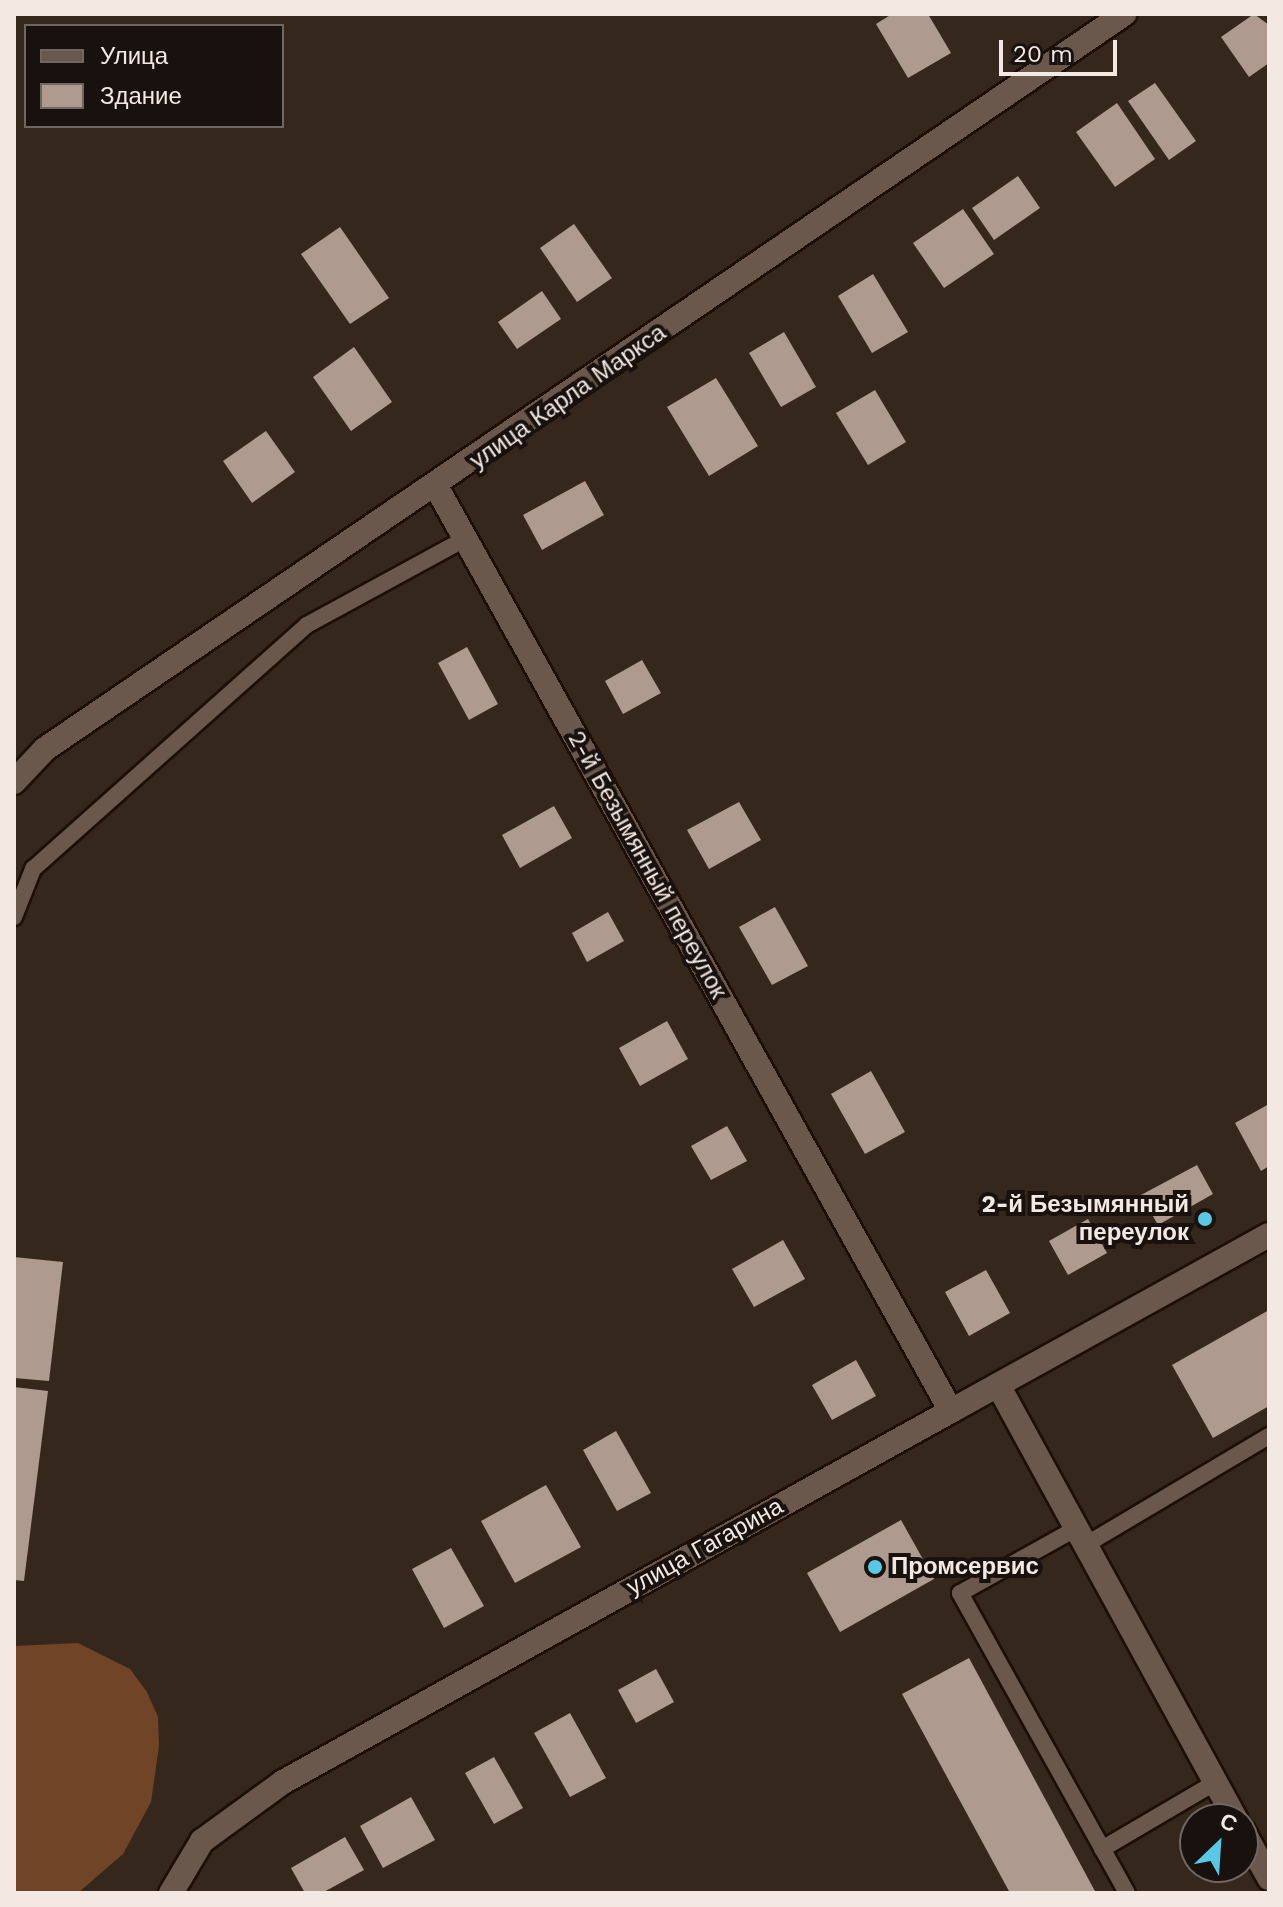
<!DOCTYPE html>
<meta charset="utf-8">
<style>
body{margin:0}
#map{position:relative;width:1283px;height:1907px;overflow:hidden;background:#36271d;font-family:"Work Sans",sans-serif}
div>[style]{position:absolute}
.forest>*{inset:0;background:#704426}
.building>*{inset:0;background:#ae9a8e}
.roads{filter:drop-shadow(2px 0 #1d0f06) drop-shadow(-2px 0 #1d0f06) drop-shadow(0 2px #1d0f06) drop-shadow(0 -2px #1d0f06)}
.lane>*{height:16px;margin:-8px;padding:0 8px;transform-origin:8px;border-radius:8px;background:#6a584d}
.street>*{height:24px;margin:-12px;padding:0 12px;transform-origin:12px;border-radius:12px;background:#6a584d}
.secondary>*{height:24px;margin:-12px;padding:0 12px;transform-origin:12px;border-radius:12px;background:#6a584d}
.dots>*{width:22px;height:22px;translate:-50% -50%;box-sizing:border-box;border:4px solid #19110d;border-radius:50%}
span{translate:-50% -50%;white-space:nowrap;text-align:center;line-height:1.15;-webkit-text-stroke:8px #19110d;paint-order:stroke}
.street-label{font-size:24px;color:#f3e8e2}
.poi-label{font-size:24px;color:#f3e8e2;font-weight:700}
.right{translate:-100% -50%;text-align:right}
.left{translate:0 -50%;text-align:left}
.frame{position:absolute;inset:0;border:16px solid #f3e8e2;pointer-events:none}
.legend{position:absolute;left:24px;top:24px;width:260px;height:104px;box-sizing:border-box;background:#19110d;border:2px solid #706762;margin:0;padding:10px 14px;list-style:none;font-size:24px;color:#f3e8e2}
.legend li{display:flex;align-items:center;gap:16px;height:40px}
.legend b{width:40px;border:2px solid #706762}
.north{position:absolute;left:1179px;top:1803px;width:80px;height:80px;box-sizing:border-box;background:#19110d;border:2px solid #706762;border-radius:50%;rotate:25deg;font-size:22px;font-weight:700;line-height:32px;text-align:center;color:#f3e8e2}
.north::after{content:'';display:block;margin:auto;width:28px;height:36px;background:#59c8e5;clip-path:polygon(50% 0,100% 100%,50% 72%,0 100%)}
.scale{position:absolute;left:999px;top:40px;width:118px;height:36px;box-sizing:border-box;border:4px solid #f3e8e2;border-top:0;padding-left:10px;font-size:24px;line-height:28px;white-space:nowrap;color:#f3e8e2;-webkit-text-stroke:6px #19110d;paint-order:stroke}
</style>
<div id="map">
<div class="forest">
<div style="clip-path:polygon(78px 1643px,130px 1669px,147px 1692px,158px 1717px,159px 1746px,151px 1802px,123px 1854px,78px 1893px,14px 1893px,14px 1646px)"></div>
</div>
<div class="building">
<div style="clip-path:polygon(892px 14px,928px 14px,951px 53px,908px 78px,876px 24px)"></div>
<div style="clip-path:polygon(1254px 14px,1269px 25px,1269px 63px,1249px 77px,1221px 37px)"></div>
<div style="clip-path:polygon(1155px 83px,1196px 141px,1169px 160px,1128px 101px)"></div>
<div style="clip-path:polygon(1117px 103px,1155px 159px,1115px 187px,1076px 132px)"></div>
<div style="clip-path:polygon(1018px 176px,1040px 208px,994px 240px,972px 208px)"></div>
<div style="clip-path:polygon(963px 209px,994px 254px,944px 288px,913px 243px)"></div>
<div style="clip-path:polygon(574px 224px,612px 278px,577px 302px,540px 248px)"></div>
<div style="clip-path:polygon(340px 227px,389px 298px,350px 324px,301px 254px)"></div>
<div style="clip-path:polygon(873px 274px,908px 332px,872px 353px,838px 296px)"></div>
<div style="clip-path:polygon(542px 291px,561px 319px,517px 349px,498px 322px)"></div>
<div style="clip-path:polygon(784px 332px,816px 387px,781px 407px,749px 353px)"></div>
<div style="clip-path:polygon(354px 347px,392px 402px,351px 431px,313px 377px)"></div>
<div style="clip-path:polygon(716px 378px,758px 446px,709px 476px,667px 407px)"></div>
<div style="clip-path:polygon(875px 390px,906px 442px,868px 465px,836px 413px)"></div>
<div style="clip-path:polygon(266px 431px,295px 472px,252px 503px,223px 461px)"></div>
<div style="clip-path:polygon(585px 481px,604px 515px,542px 550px,523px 515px)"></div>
<div style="clip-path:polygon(467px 647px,498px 704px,469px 720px,438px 663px)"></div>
<div style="clip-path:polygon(642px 660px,661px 693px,623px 714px,605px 681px)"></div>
<div style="clip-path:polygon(739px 802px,761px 840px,709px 869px,687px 830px)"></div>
<div style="clip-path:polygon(554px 806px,572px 838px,520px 868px,502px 835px)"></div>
<div style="clip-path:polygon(775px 907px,808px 966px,772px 985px,739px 927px)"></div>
<div style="clip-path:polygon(608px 912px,624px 941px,587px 962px,572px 933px)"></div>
<div style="clip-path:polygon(667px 1021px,688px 1059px,640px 1086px,619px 1048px)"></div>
<div style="clip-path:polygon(871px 1071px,905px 1132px,865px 1154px,831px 1094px)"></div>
<div style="clip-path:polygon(1269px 1104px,1269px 1166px,1261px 1171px,1235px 1123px)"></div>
<div style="clip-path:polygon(727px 1126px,747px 1161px,711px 1180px,691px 1146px)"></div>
<div style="clip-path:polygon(1197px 1165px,1213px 1194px,1158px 1225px,1141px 1195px)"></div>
<div style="clip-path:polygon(1088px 1219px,1107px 1253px,1068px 1275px,1049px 1241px)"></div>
<div style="clip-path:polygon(783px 1240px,805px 1279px,754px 1307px,732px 1269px)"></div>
<div style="clip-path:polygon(14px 1257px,63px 1262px,49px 1381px,14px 1378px)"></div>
<div style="clip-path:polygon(986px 1270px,1010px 1313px,969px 1336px,945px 1292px)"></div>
<div style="clip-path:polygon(1269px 1310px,1269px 1406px,1213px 1438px,1172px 1365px)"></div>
<div style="clip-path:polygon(856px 1360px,876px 1396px,832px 1420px,812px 1385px)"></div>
<div style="clip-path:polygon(14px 1387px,48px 1391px,24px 1581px,14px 1580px)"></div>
<div style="clip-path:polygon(616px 1431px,651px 1493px,617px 1511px,583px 1450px)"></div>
<div style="clip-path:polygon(546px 1485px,581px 1547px,515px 1583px,481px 1521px)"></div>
<div style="clip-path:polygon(901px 1520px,934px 1579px,840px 1632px,807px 1573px)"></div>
<div style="clip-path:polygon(451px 1548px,484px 1606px,444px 1628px,412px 1569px)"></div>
<div style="clip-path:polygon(969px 1658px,1096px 1893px,1010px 1893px,902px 1694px)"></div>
<div style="clip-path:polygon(656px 1669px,674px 1702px,636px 1723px,618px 1690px)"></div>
<div style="clip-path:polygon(570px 1713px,606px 1778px,570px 1797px,534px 1733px)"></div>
<div style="clip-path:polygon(494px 1757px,523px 1808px,494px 1824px,465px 1773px)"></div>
<div style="clip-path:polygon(411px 1797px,435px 1840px,383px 1868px,360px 1826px)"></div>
<div style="clip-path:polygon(345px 1837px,364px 1870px,322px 1893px,305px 1893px,291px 1868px)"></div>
</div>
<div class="roads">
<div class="lane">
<div style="left:14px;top:917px;width:52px;rotate:-68.4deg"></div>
<div style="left:33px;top:869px;width:367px;rotate:-41.7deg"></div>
<div style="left:307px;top:625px;width:180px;rotate:-28.6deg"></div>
<div style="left:1077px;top:1528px;width:134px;rotate:150.9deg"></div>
<div style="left:960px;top:1593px;width:343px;rotate:60.9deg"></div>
<div style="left:1087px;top:1544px;width:212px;rotate:-30.7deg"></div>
<div style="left:1102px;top:1849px;width:132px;rotate:-30.4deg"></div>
</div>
<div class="street">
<div style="left:998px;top:1385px;width:495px;rotate:61.3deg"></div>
<div style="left:1243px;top:1831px;width:54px;rotate:61deg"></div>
<div style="left:171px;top:1893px;width:61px;rotate:-59.2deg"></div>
<div style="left:202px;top:1841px;width:100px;rotate:-36.1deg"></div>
<div style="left:283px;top:1782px;width:764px;rotate:-29.05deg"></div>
</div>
<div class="secondary">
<div style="left:437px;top:488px;width:1056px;rotate:60.89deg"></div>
<div style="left:951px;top:1411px;width:363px;rotate:-29deg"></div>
<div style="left:14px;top:782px;width:45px;rotate:-46.8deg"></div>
<div style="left:45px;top:749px;width:1306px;rotate:-34.26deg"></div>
</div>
</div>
<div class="dots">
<div style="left:1205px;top:1219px;background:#59c8e5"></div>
<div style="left:875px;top:1567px;background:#59c8e5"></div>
</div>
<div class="street-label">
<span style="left:568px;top:397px;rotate:-35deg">улица Карла Маркса</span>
<span style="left:647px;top:865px;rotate:61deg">2-й Безымянный переулок</span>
<span style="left:705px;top:1547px;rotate:-29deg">улица Гагарина</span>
</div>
<div class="poi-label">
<span class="right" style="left:1189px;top:1219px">2-й Безымянный<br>переулок</span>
<span class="left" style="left:891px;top:1567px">Промсервис</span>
</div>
<div class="frame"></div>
<ul class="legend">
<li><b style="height:10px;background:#6a584d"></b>Улица</li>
<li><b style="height:22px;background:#ae9a8e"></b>Здание</li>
</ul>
<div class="north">С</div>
<div class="scale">20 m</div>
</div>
